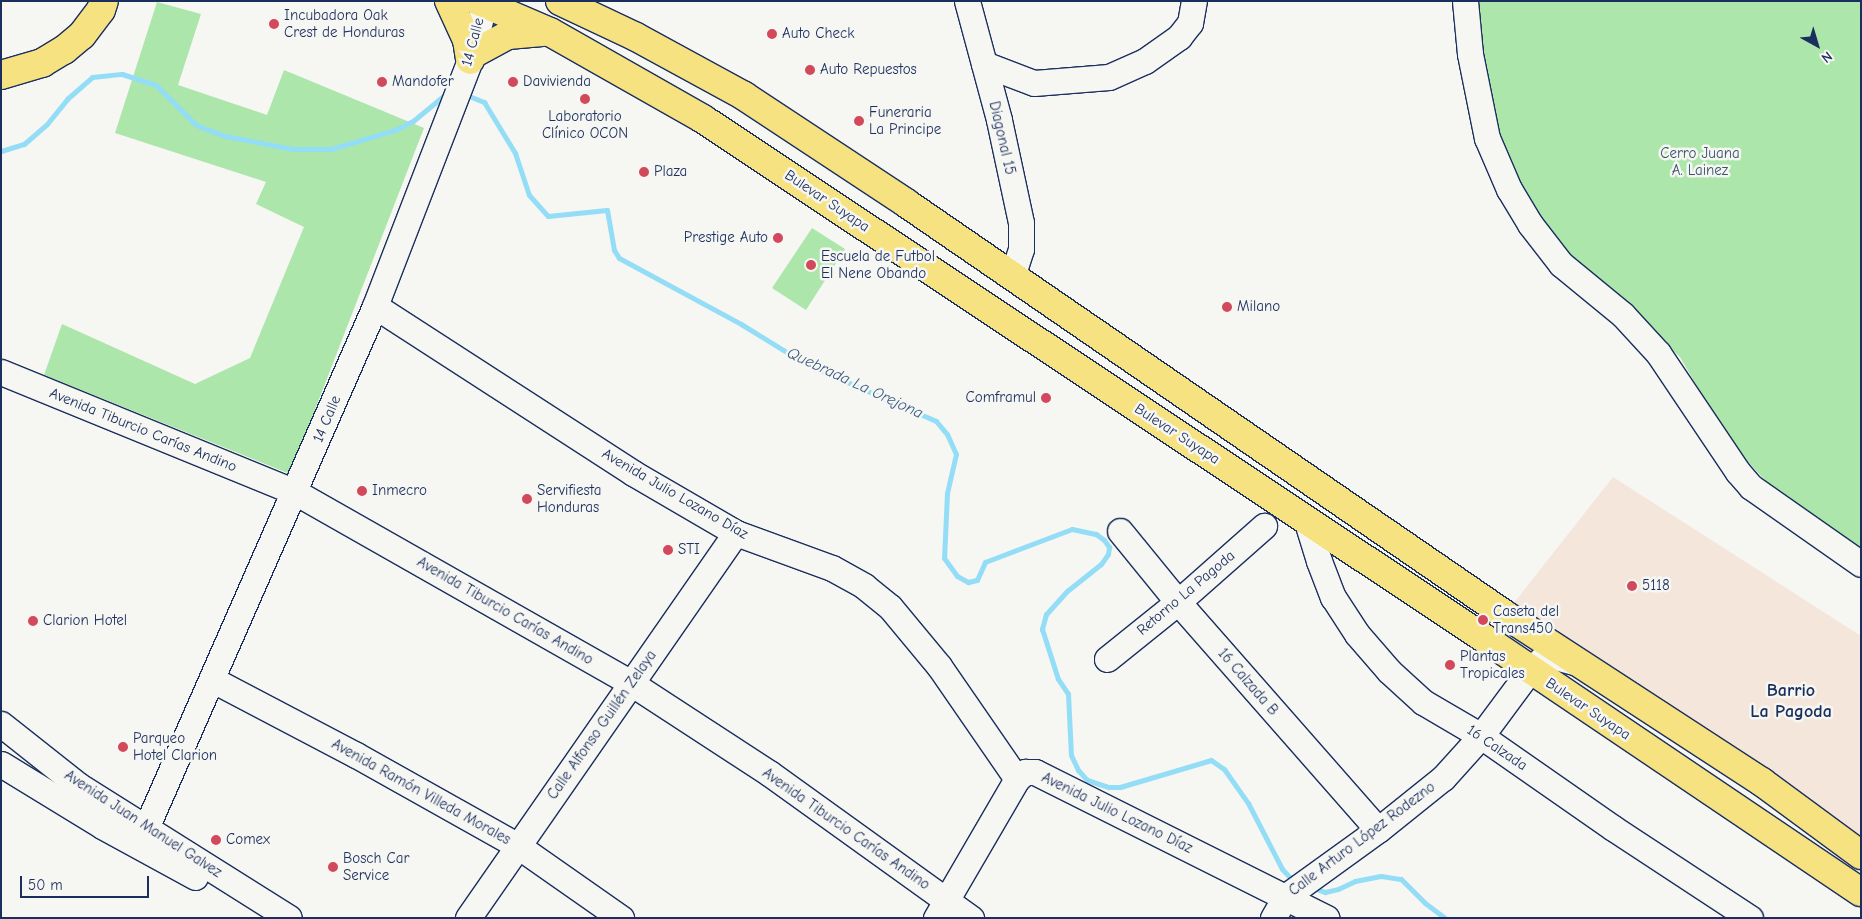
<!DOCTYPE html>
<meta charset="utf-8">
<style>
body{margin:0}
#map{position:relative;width:1862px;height:919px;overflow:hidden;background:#f6f6f2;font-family:"Comic Neue",sans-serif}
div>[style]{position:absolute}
.built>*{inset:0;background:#f5e6dc}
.green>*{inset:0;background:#ace6ab}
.stream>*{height:5px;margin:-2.5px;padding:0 2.5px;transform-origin:2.5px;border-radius:2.5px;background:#94ddf6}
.roads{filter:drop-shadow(1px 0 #1b2f5e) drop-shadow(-1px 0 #1b2f5e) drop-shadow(0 1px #1b2f5e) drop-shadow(0 -1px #1b2f5e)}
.minor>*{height:25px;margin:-12.5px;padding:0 12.5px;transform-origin:12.5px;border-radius:12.5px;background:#f6f6f2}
.major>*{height:28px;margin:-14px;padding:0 14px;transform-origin:14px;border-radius:14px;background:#f7e281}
.dots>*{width:14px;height:14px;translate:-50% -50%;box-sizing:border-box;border:2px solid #f6f6f2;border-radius:50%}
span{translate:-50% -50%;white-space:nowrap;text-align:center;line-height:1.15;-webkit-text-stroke:5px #f6f6f2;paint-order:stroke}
.poi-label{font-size:15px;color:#1b2f5e}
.left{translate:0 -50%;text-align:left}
.right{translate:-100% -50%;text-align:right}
.street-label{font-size:15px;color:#1b2f5e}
.park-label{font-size:15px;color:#38546d}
.water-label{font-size:16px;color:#395a84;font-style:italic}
.quarter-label{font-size:18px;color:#1b2f5e;font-weight:700}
.frame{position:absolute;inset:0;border:2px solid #1b2f5e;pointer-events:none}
.north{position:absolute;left:1792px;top:20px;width:50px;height:50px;-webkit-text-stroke:4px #f6f6f2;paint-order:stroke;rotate:141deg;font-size:14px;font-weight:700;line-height:20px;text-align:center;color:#1b2f5e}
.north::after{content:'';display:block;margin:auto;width:18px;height:22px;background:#1b2f5e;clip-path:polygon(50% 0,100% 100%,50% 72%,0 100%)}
.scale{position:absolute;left:20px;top:876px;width:129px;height:22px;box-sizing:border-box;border:2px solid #1b2f5e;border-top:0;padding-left:6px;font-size:15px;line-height:18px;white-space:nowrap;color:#1b2f5e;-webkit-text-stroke:4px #f6f6f2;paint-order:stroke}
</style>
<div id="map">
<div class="built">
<div style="clip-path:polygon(1613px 477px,1861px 636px,1861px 839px,1513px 604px)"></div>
</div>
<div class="green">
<div style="clip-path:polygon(1466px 1px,1861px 1px,1861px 548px,1773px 489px,1727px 439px,1680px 357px,1553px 240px,1522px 192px,1487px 110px)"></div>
<div style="clip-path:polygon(157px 2px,201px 14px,178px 85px,267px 115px,284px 70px,424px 128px,290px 474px,44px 375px,62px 324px,195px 384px,250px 358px,304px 227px,256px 204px,266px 182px,115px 133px)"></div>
<div style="clip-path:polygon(812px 228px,845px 249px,806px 310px,772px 288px)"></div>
</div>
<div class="stream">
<div style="left:464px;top:94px;width:22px;rotate:22deg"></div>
<div style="left:484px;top:102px;width:60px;rotate:58.7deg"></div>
<div style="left:515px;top:153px;width:44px;rotate:71.6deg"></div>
<div style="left:529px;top:195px;width:28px;rotate:48deg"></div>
<div style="left:548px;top:216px;width:59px;rotate:-5.8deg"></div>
<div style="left:607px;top:210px;width:41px;rotate:80.1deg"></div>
<div style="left:614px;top:250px;width:9px;rotate:58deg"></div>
<div style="left:619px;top:258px;width:139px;rotate:28.4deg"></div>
<div style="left:741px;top:324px;width:76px;rotate:31.6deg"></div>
<div style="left:806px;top:364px;width:142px;rotate:23.7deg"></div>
<div style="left:936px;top:421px;width:17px;rotate:50deg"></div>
<div style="left:947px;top:434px;width:22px;rotate:66deg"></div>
<div style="left:956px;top:454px;width:40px;rotate:103deg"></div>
<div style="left:947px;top:493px;width:65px;rotate:92.6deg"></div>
<div style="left:944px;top:558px;width:22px;rotate:54deg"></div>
<div style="left:957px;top:576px;width:13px;rotate:29deg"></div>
<div style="left:968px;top:582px;width:9px;rotate:-13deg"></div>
<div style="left:977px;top:580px;width:20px;rotate:-66deg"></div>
<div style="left:985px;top:562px;width:93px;rotate:-20.8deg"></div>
<div style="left:1072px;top:529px;width:25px;rotate:12deg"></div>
<div style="left:1096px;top:534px;width:10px;rotate:37deg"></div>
<div style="left:1104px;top:540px;width:9px;rotate:54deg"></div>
<div style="left:1109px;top:547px;width:7px;rotate:98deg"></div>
<div style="left:1108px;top:554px;width:12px;rotate:125deg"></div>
<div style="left:1101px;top:564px;width:43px;rotate:141.5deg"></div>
<div style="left:1067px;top:591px;width:31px;rotate:132deg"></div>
<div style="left:1046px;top:614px;width:16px;rotate:105deg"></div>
<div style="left:1042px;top:629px;width:52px;rotate:72.3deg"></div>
<div style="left:1058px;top:679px;width:18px;rotate:56deg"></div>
<div style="left:1068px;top:694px;width:61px;rotate:87.2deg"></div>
<div style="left:1071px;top:755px;width:17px;rotate:65deg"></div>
<div style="left:1078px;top:770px;width:13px;rotate:48deg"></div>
<div style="left:1087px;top:780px;width:23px;rotate:18deg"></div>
<div style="left:1109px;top:787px;width:11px"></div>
<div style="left:1120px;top:787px;width:95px;rotate:-16.5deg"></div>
<div style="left:1211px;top:760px;width:16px;rotate:35deg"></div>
<div style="left:1224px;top:769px;width:42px;rotate:54.8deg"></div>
<div style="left:1248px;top:803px;width:74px;rotate:62.7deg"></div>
<div style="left:1282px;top:869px;width:18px;rotate:47deg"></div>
<div style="left:1px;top:151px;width:24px;rotate:-17deg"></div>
<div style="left:24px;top:144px;width:30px;rotate:-41deg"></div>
<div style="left:47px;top:124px;width:32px;rotate:-51deg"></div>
<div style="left:67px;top:99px;width:33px;rotate:-41deg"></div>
<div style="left:92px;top:77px;width:30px;rotate:-6deg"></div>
<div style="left:122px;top:74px;width:36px;rotate:18deg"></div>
<div style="left:156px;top:85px;width:57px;rotate:45deg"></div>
<div style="left:196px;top:125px;width:31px;rotate:21deg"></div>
<div style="left:225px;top:136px;width:69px;rotate:10.8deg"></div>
<div style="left:293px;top:149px;width:38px"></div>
<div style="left:331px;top:149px;width:67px;rotate:-16.5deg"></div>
<div style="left:395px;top:130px;width:20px;rotate:-27deg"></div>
<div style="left:413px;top:121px;width:44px;rotate:-39.5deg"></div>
<div style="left:1311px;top:887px;width:15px;rotate:20deg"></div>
<div style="left:1325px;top:892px;width:13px;rotate:-13deg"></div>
<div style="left:1338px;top:889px;width:19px;rotate:-25deg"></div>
<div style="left:1355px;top:881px;width:26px;rotate:-11deg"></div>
<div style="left:1381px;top:876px;width:20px;rotate:9deg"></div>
<div style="left:1401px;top:879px;width:34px;rotate:45deg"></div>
<div style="left:1425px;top:903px;width:25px;rotate:37deg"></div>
</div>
<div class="roads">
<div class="minor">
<div style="left:967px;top:1px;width:123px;rotate:74.9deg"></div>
<div style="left:999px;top:120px;width:105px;rotate:77.9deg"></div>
<div style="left:1021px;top:223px;width:26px;rotate:90deg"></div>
<div style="left:1021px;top:249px;width:28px;rotate:108deg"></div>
<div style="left:1465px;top:1px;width:53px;rotate:84.6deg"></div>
<div style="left:1470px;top:54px;width:86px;rotate:78.6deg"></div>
<div style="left:1487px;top:138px;width:56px;rotate:66.7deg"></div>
<div style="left:1509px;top:189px;width:41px;rotate:59deg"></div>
<div style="left:1530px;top:224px;width:51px;rotate:52.2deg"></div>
<div style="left:1561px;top:264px;width:80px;rotate:39.4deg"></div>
<div style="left:1623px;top:315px;width:52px;rotate:47.4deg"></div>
<div style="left:1658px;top:353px;width:143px;rotate:56.1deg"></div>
<div style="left:1738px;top:472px;width:20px;rotate:49deg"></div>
<div style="left:1751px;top:487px;width:134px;rotate:35deg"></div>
<div style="left:984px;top:64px;width:53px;rotate:20.8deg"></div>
<div style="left:1034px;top:83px;width:75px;rotate:-4.6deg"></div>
<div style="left:1109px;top:77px;width:39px;rotate:-24deg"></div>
<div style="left:1145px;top:61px;width:42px;rotate:-35.2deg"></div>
<div style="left:1179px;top:37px;width:18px;rotate:-52deg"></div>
<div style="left:1190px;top:23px;width:22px;rotate:-80deg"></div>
<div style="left:375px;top:306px;width:307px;rotate:32.9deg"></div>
<div style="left:633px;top:473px;width:119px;rotate:30.2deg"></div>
<div style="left:736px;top:533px;width:102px;rotate:20deg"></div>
<div style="left:832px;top:568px;width:37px;rotate:29deg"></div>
<div style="left:864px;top:586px;width:33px;rotate:39deg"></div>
<div style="left:890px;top:607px;width:77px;rotate:50.3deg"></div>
<div style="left:939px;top:666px;width:137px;rotate:55.4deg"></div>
<div style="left:1px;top:372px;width:318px;rotate:22.2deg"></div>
<div style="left:295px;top:492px;width:386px;rotate:29.6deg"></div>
<div style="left:631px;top:683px;width:165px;rotate:33.1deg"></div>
<div style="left:769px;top:773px;width:249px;rotate:35.7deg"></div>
<div style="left:1307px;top:522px;width:41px;rotate:72.9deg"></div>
<div style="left:1319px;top:561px;width:39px;rotate:69deg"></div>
<div style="left:1333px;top:597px;width:44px;rotate:57deg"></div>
<div style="left:1357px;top:634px;width:49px;rotate:49.1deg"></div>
<div style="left:1389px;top:671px;width:46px;rotate:42.4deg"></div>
<div style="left:1423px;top:702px;width:67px;rotate:30.4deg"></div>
<div style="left:1481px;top:736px;width:161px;rotate:34.9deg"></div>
<div style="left:1613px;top:828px;width:164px;rotate:33.3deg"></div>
<div style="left:1120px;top:531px;width:92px;rotate:50.8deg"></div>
<div style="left:1178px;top:602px;width:303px;rotate:48.7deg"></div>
<div style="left:1107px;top:659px;width:91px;rotate:-38.8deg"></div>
<div style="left:1178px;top:602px;width:115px;rotate:-41.5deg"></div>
<div style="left:213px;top:680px;width:161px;rotate:27.7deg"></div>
<div style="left:356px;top:755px;width:186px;rotate:29.3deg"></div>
<div style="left:518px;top:846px;width:126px;rotate:35deg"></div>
<div style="left:1px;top:724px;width:98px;rotate:38.4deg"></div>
<div style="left:78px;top:785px;width:249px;rotate:32.2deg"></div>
<div style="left:1px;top:764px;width:119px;rotate:31.5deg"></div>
<div style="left:102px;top:826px;width:106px;rotate:28.7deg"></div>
<div style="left:146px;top:828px;width:570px;rotate:-66.31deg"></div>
<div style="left:375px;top:306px;width:264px;rotate:-68.9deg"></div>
<div style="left:470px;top:60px;width:61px;rotate:-75.7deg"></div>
<div style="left:468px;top:918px;width:469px;rotate:-55.2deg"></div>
<div style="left:936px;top:918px;width:161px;rotate:-59.8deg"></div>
<div style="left:1017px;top:779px;width:11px;rotate:-41deg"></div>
<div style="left:1025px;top:772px;width:10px"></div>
<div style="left:1035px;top:772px;width:326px;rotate:26.6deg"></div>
<div style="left:1273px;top:918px;width:24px;rotate:-60deg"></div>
<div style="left:1285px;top:897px;width:115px;rotate:-35.8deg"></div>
<div style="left:1378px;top:830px;width:83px;rotate:-38.7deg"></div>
<div style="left:1443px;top:778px;width:57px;rotate:-47.9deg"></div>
<div style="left:1481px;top:736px;width:82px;rotate:-53.4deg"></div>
<div style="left:1530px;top:670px;width:16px;rotate:-43deg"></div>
<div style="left:1542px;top:659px;width:13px;rotate:-9deg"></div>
<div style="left:1555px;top:657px;width:24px;rotate:15deg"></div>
</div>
<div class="major">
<div style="left:449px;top:1px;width:43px;rotate:65.2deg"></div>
<div style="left:467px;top:40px;width:20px;rotate:81deg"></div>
<div style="left:478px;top:1px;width:78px;rotate:23.3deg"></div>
<div style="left:550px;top:32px;width:176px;rotate:29.6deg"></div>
<div style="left:703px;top:119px;width:945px;rotate:33.61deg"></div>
<div style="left:1490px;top:642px;width:447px;rotate:34deg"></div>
<div style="left:560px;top:1px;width:84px;rotate:25.3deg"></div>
<div style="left:636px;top:37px;width:123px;rotate:28.6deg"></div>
<div style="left:744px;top:96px;width:194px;rotate:33.4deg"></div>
<div style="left:906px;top:203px;width:726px;rotate:34.5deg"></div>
<div style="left:1504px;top:614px;width:308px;rotate:33.1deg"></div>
<div style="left:1762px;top:782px;width:123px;rotate:36.4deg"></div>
<div style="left:471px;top:55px;width:42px;rotate:-28.4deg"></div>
<div style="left:508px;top:35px;width:37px;rotate:-5deg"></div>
<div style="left:1px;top:75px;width:43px;rotate:-16.3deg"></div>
<div style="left:42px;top:63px;width:26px;rotate:-31deg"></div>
<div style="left:64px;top:50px;width:23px;rotate:-40deg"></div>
<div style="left:82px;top:35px;width:31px;rotate:-53deg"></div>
<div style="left:101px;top:10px;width:9px;rotate:-72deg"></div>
</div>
</div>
<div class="dots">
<div style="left:274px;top:24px;background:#d1495b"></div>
<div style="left:772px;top:34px;background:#d1495b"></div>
<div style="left:810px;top:70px;background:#d1495b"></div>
<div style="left:382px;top:82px;background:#d1495b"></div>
<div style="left:513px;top:82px;background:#d1495b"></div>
<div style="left:585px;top:99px;background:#d1495b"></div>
<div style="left:859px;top:121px;background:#d1495b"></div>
<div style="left:644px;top:172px;background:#d1495b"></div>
<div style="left:778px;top:238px;background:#d1495b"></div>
<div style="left:811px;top:265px;background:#d1495b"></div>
<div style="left:1227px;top:307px;background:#d1495b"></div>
<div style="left:1046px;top:398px;background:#d1495b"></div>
<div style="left:362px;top:491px;background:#d1495b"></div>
<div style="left:527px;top:499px;background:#d1495b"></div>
<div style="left:668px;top:550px;background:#d1495b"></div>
<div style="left:1632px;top:586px;background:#d1495b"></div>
<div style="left:1483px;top:620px;background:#d1495b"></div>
<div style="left:33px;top:621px;background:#d1495b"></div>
<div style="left:1450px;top:665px;background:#d1495b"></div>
<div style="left:123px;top:747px;background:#d1495b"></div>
<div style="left:216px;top:840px;background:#d1495b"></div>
<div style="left:333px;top:867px;background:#d1495b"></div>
</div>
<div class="poi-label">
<span class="left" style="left:284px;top:24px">Incubadora Oak<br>Crest de Honduras</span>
<span class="left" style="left:782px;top:34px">Auto Check</span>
<span class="left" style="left:820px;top:70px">Auto Repuestos</span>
<span class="left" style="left:392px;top:82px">Mandofer</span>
<span class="left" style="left:523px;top:82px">Davivienda</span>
<span class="left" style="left:869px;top:121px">Funeraria<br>La Principe</span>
<span style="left:585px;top:125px">Laboratorio<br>Clínico OCON</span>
<span class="left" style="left:654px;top:172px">Plaza</span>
<span class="right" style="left:768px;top:238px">Prestige Auto</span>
<span class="left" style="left:821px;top:265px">Escuela de Futbol<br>El Nene Obando</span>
<span class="left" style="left:1237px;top:307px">Milano</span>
<span class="right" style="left:1036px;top:398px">Comframul</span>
<span class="left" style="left:537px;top:499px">Servifiesta<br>Honduras</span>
<span class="left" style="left:372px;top:491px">Inmecro</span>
<span class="left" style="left:678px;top:550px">STI</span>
<span class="left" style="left:1642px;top:586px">5118</span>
<span class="left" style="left:1493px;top:620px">Caseta del<br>Trans450</span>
<span class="left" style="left:43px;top:621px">Clarion Hotel</span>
<span class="left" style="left:1460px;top:665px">Plantas<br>Tropicales</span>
<span class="left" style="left:133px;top:747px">Parqueo<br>Hotel Clarion</span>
<span class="left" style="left:226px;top:840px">Comex</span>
<span class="left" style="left:343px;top:867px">Bosch Car<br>Service</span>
</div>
<div class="street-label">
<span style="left:473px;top:42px;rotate:-75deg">14 Calle</span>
<span style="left:1002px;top:138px;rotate:77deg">Diagonal 15</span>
<span style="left:827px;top:201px;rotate:34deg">Bulevar Suyapa</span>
<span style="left:327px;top:419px;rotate:-67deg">14 Calle</span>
<span style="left:143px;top:430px;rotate:22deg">Avenida Tiburcio Carías Andino</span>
<span style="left:1177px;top:434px;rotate:33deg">Bulevar Suyapa</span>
<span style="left:675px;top:494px;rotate:30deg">Avenida Julio Lozano Díaz</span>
<span style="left:1186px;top:593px;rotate:-40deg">Retorno La Pagoda</span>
<span style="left:505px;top:611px;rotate:30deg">Avenida Tiburcio Carías Andino</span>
<span style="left:1248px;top:682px;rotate:49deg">16 Calzada B</span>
<span style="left:1588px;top:709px;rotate:34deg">Bulevar Suyapa</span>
<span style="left:602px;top:725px;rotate:-55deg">Calle Alfonso Guillén Zelaya</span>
<span style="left:1497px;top:748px;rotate:34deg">16 Calzada</span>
<span style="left:421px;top:792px;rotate:29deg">Avenida Ramón Villeda Morales</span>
<span style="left:1117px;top:813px;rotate:26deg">Avenida Julio Lozano Díaz</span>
<span style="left:143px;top:824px;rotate:33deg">Avenida Juan Manuel Galvez</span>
<span style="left:846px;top:829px;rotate:35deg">Avenida Tiburcio Carías Andino</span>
<span style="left:1362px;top:839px;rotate:-37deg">Calle Arturo López Rodezno</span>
</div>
<div class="park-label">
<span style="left:1700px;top:162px">Cerro Juana<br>A. Lainez</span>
</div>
<div class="water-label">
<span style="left:855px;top:383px;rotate:25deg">Quebrada La Orejona</span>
</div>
<div class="quarter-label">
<span style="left:1791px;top:702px">Barrio<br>La Pagoda</span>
</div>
<div class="frame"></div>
<div class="north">N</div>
<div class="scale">50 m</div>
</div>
